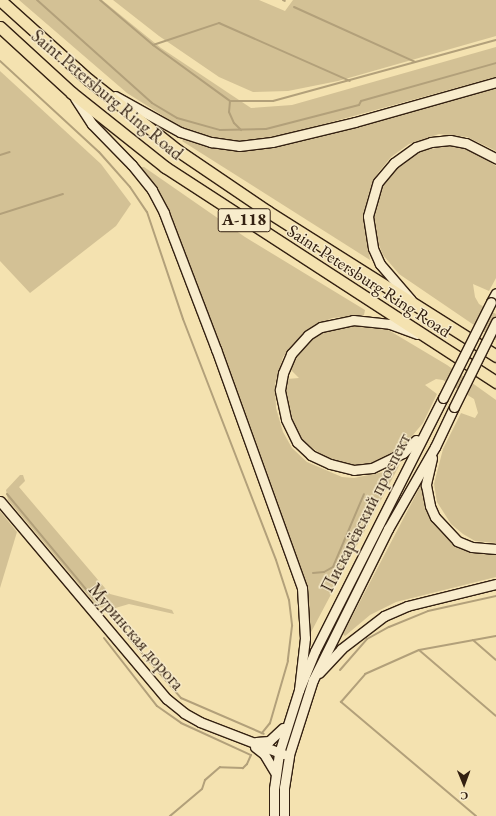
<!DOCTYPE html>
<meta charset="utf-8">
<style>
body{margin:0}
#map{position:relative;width:496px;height:816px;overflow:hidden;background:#f4e2b0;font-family:"EB Garamond",serif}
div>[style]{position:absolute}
.green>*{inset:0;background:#d3c195}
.stream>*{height:2px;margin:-1px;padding:0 1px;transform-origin:1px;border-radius:1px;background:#b2a07a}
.roads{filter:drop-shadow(1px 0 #332011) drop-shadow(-1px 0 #332011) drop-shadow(0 1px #332011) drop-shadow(0 -1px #332011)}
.secondary>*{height:9px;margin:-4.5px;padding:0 4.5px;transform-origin:4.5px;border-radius:4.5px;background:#f8eccc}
.highway>*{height:11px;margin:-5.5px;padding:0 5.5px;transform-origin:5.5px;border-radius:5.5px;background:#f4e2b0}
.bridges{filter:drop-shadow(1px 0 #332011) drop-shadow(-1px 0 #332011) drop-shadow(0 1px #332011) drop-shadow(0 -1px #332011)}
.secondary-bridge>*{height:9px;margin:-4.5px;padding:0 4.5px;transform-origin:4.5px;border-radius:4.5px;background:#f8eccc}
span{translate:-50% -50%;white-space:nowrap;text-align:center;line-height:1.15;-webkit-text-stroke:3px #f8eccc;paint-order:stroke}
.shield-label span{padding:1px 3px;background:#f8eccc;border:1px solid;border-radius:3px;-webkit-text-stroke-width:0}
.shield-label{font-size:17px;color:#332011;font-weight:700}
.street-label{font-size:18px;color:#332011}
.north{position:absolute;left:444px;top:764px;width:40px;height:40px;-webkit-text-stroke:3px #f8eccc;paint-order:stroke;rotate:179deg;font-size:11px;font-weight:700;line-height:16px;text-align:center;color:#332011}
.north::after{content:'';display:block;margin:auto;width:14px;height:18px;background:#332011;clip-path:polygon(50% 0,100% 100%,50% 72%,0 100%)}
</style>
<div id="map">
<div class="green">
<div style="clip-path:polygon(19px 0,102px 0,161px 48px,251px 108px,292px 105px,496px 47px,496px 77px,273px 138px,240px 142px,212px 138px,187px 131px,127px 93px)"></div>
<div style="clip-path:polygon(113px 0,259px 0,285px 11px,293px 0,496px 0,496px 36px,338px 81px,288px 91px,253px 92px,219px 77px,159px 36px)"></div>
<div style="clip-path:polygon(0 71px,101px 164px,131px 204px,116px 226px,30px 293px,0 261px)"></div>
<div style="clip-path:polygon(496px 88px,496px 151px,467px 137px,439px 134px,409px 144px,391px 157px,378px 173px,369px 193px,364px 215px,370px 260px,182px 141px,184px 139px,214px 148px,239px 151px,271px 148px)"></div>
<div style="clip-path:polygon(447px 146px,461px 147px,477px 153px,496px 166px,496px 278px,489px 291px,473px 284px,475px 297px,479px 304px,496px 314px,496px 340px,399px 274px,383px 255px,375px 235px,374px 212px,383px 181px,402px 159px,415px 152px)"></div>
<div style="clip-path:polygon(141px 167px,144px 167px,245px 237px,365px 310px,364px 315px,332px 318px,305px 331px,283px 357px,275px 384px,276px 408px,283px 432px,292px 448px,307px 462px,342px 477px,354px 478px,384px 472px,400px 464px,309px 636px,307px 593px,295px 556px,186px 258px,166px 207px)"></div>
<div style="clip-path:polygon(347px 323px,377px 325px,390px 331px,447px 365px,496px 400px,496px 543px,475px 541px,463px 534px,451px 524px,437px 502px,434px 484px,443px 449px,461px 413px,475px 418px,478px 413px,474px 399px,443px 380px,436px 379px,425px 385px,437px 394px,423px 423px,407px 442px,395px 452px,371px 464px,354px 466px,331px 461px,301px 440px,290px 420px,285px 400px,287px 379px,299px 378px,290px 369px,303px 348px,314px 337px,325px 330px)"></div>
<div style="clip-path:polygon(20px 475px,23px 475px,25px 481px,19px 487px,110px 594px,172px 610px,174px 614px,129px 604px,112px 609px,98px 607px,8px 500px,6px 490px)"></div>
<div style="clip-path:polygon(422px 483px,424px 483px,428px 507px,472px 551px,496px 553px,496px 577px,396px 602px,370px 615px,345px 636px,343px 634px)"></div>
<div style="clip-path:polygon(0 511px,17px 532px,0 588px)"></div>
</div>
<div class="stream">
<div style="left:37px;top:0;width:154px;rotate:41.8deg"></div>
<div style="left:152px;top:103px;width:29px;rotate:31deg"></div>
<div style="left:177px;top:118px;width:45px;rotate:15.6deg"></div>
<div style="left:220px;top:130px;width:46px;rotate:-1.2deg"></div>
<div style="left:266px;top:129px;width:96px;rotate:-14.5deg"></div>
<div style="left:359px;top:105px;width:4px;rotate:-63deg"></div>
<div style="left:361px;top:101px;width:140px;rotate:-15.7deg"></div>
<div style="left:100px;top:0;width:70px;rotate:40.3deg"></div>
<div style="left:153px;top:45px;width:95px;rotate:36deg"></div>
<div style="left:230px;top:101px;width:43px"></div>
<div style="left:273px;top:101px;width:231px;rotate:-15.3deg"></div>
<div style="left:283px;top:0;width:2px;rotate:27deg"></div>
<div style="left:294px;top:7px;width:133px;rotate:24.4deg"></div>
<div style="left:153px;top:45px;width:70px;rotate:-18.4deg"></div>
<div style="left:219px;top:23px;width:143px;rotate:23.9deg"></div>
<div style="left:0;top:61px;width:134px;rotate:42.6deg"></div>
<div style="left:99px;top:152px;width:47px;rotate:48.5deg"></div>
<div style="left:130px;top:187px;width:30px;rotate:56deg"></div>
<div style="left:147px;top:212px;width:113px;rotate:71.4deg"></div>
<div style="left:183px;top:319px;width:258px;rotate:68.9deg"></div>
<div style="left:276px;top:560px;width:42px;rotate:72deg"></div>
<div style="left:289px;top:600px;width:26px;rotate:83deg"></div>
<div style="left:292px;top:626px;width:35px;rotate:97deg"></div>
<div style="left:288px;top:661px;width:65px;rotate:106.2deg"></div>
<div style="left:270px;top:723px;width:13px;rotate:129deg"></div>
<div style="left:230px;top:101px;width:11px;rotate:95deg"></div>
<div style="left:229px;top:112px;width:12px;rotate:66deg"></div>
<div style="left:234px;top:123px;width:10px;rotate:45deg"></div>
<div style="left:0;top:155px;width:10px;rotate:-17deg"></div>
<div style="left:0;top:214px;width:66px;rotate:-17.6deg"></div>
<div style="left:7px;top:494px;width:144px;rotate:50.3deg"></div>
<div style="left:313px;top:573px;width:11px;rotate:-5deg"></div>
<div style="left:324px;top:572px;width:10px;rotate:-29deg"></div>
<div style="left:333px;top:567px;width:79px;rotate:-67deg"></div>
<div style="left:128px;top:637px;width:81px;rotate:49deg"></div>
<div style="left:181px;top:698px;width:90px;rotate:23.4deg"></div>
<div style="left:104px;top:638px;width:86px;rotate:52.1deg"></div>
<div style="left:157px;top:706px;width:29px;rotate:35deg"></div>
<div style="left:181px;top:723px;width:77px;rotate:24.6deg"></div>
<div style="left:251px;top:755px;width:10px;rotate:114deg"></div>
<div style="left:247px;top:764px;width:6px;rotate:135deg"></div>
<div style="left:243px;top:768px;width:23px;rotate:-178deg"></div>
<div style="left:220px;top:767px;width:20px;rotate:139deg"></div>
<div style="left:205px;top:780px;width:9px;rotate:108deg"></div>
<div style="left:202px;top:789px;width:42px;rotate:139.8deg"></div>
<div style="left:473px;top:640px;width:30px;rotate:41deg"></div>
<div style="left:419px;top:650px;width:101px;rotate:40.6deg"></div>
<div style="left:340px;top:670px;width:41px;rotate:-48.9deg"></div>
<div style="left:367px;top:639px;width:25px;rotate:-29deg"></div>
<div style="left:389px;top:627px;width:42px;rotate:-22.3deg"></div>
<div style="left:428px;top:611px;width:70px;rotate:-12.4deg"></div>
<div style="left:476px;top:816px;width:177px;rotate:-139.8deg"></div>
<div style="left:341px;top:702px;width:37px;rotate:-49deg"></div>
<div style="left:365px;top:674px;width:59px;rotate:-24deg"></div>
<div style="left:419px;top:650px;width:78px;rotate:-10.3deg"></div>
</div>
<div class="roads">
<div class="secondary">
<div style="left:115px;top:96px;width:74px;rotate:29deg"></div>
<div style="left:180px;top:132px;width:33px;rotate:18deg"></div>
<div style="left:211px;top:142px;width:28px;rotate:8deg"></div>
<div style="left:239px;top:146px;width:33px;rotate:-7deg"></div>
<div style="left:272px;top:142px;width:85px;rotate:-13.5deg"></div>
<div style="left:355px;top:122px;width:147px;rotate:-15.8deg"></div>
<div style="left:75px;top:98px;width:31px;rotate:57deg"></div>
<div style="left:92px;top:124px;width:57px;rotate:45.7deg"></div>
<div style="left:132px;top:165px;width:32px;rotate:51deg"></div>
<div style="left:152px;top:190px;width:26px;rotate:62deg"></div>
<div style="left:164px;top:213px;width:146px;rotate:69.1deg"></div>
<div style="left:216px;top:349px;width:254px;rotate:70.2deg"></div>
<div style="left:302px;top:588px;width:50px;rotate:86.6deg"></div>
<div style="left:305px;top:638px;width:52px;rotate:96.6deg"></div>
<div style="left:411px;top:300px;width:48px;rotate:-130.7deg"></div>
<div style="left:380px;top:264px;width:17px;rotate:-114deg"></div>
<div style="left:373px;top:248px;width:32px;rotate:-99deg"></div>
<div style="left:368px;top:216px;width:35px;rotate:-74deg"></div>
<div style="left:378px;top:182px;width:25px;rotate:-50deg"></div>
<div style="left:394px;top:163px;width:27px;rotate:-36deg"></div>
<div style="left:416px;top:147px;width:16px;rotate:-18deg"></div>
<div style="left:431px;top:142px;width:19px;rotate:-6deg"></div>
<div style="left:450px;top:140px;width:16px;rotate:11deg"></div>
<div style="left:466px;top:143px;width:34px;rotate:27deg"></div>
<div style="left:491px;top:302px;width:10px;rotate:-61deg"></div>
<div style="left:416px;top:440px;width:18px;rotate:135deg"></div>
<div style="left:403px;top:453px;width:34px;rotate:154deg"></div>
<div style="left:372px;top:468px;width:18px;rotate:174deg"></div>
<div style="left:354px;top:470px;width:25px;rotate:-166deg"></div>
<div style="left:330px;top:464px;width:21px;rotate:-155deg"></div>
<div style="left:311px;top:455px;width:19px;rotate:-137deg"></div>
<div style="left:297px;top:442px;width:25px;rotate:-116deg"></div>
<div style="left:286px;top:419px;width:30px;rotate:-102deg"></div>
<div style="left:280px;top:390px;width:17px;rotate:-80deg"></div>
<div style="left:283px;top:373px;width:21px;rotate:-67deg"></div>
<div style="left:291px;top:354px;width:25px;rotate:-48deg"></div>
<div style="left:308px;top:335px;width:15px;rotate:-32deg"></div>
<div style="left:321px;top:327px;width:33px;rotate:-12deg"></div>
<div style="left:353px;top:320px;width:37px;rotate:6deg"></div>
<div style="left:390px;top:324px;width:29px;rotate:20deg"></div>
<div style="left:432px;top:458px;width:28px;rotate:103deg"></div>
<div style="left:426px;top:485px;width:21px;rotate:79deg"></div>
<div style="left:430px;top:506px;width:12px;rotate:66deg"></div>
<div style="left:435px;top:517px;width:33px;rotate:47deg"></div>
<div style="left:457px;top:541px;width:16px;rotate:22deg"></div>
<div style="left:472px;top:547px;width:24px;rotate:5deg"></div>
<div style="left:0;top:501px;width:259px;rotate:49.9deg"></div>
<div style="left:167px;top:699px;width:22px;rotate:39deg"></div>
<div style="left:184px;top:713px;width:18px;rotate:29deg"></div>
<div style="left:200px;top:722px;width:89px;rotate:21.1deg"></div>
<div style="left:319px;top:673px;width:33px;rotate:-47deg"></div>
<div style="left:341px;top:649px;width:54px;rotate:-37.5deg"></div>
<div style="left:384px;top:616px;width:25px;rotate:-23deg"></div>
<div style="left:407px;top:606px;width:92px;rotate:-13.9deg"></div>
<div style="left:256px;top:742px;width:13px;rotate:-4deg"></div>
<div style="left:269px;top:741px;width:19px;rotate:-43deg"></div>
<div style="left:255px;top:747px;width:11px;rotate:38deg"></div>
<div style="left:264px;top:754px;width:23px;rotate:59deg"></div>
<div style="left:274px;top:816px;width:27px;rotate:-90deg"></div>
<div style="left:274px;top:789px;width:36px;rotate:-82deg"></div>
<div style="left:279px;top:753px;width:66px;rotate:-72.4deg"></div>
<div style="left:299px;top:690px;width:42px;rotate:-67.7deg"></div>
<div style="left:315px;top:651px;width:284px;rotate:-63.2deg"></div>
<div style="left:284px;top:816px;width:28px;rotate:-90deg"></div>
<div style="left:284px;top:788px;width:33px;rotate:-81deg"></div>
<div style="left:289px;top:755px;width:79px;rotate:-72.3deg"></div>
<div style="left:313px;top:680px;width:169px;rotate:-63.6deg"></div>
<div style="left:388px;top:529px;width:95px;rotate:-60.2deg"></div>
<div style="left:435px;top:447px;width:44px;rotate:-64.6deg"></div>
</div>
<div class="highway">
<div style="left:0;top:0;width:120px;rotate:42deg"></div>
<div style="left:89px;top:80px;width:112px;rotate:38.5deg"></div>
<div style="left:177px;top:150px;width:109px;rotate:34.1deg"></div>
<div style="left:267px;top:211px;width:271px;rotate:32.3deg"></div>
<div style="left:0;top:27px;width:98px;rotate:42.5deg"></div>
<div style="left:72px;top:93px;width:119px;rotate:38.5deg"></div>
<div style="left:165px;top:167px;width:395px;rotate:33deg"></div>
</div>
</div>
<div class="bridges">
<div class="secondary-bridge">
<div style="left:443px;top:398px;width:107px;rotate:-63.4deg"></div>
<div style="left:454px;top:407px;width:95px;rotate:-63.7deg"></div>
</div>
</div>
<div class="shield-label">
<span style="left:244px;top:220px">А-118</span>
</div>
<div class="street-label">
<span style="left:107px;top:95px;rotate:40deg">Saint Petersburg Ring Road</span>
<span style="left:369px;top:281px;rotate:33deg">Saint Petersburg Ring Road</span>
<span style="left:366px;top:513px;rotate:-63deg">Пискарёвский проспект</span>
<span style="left:136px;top:637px;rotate:49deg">Муринская дорога</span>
</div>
<div class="north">С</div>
</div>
